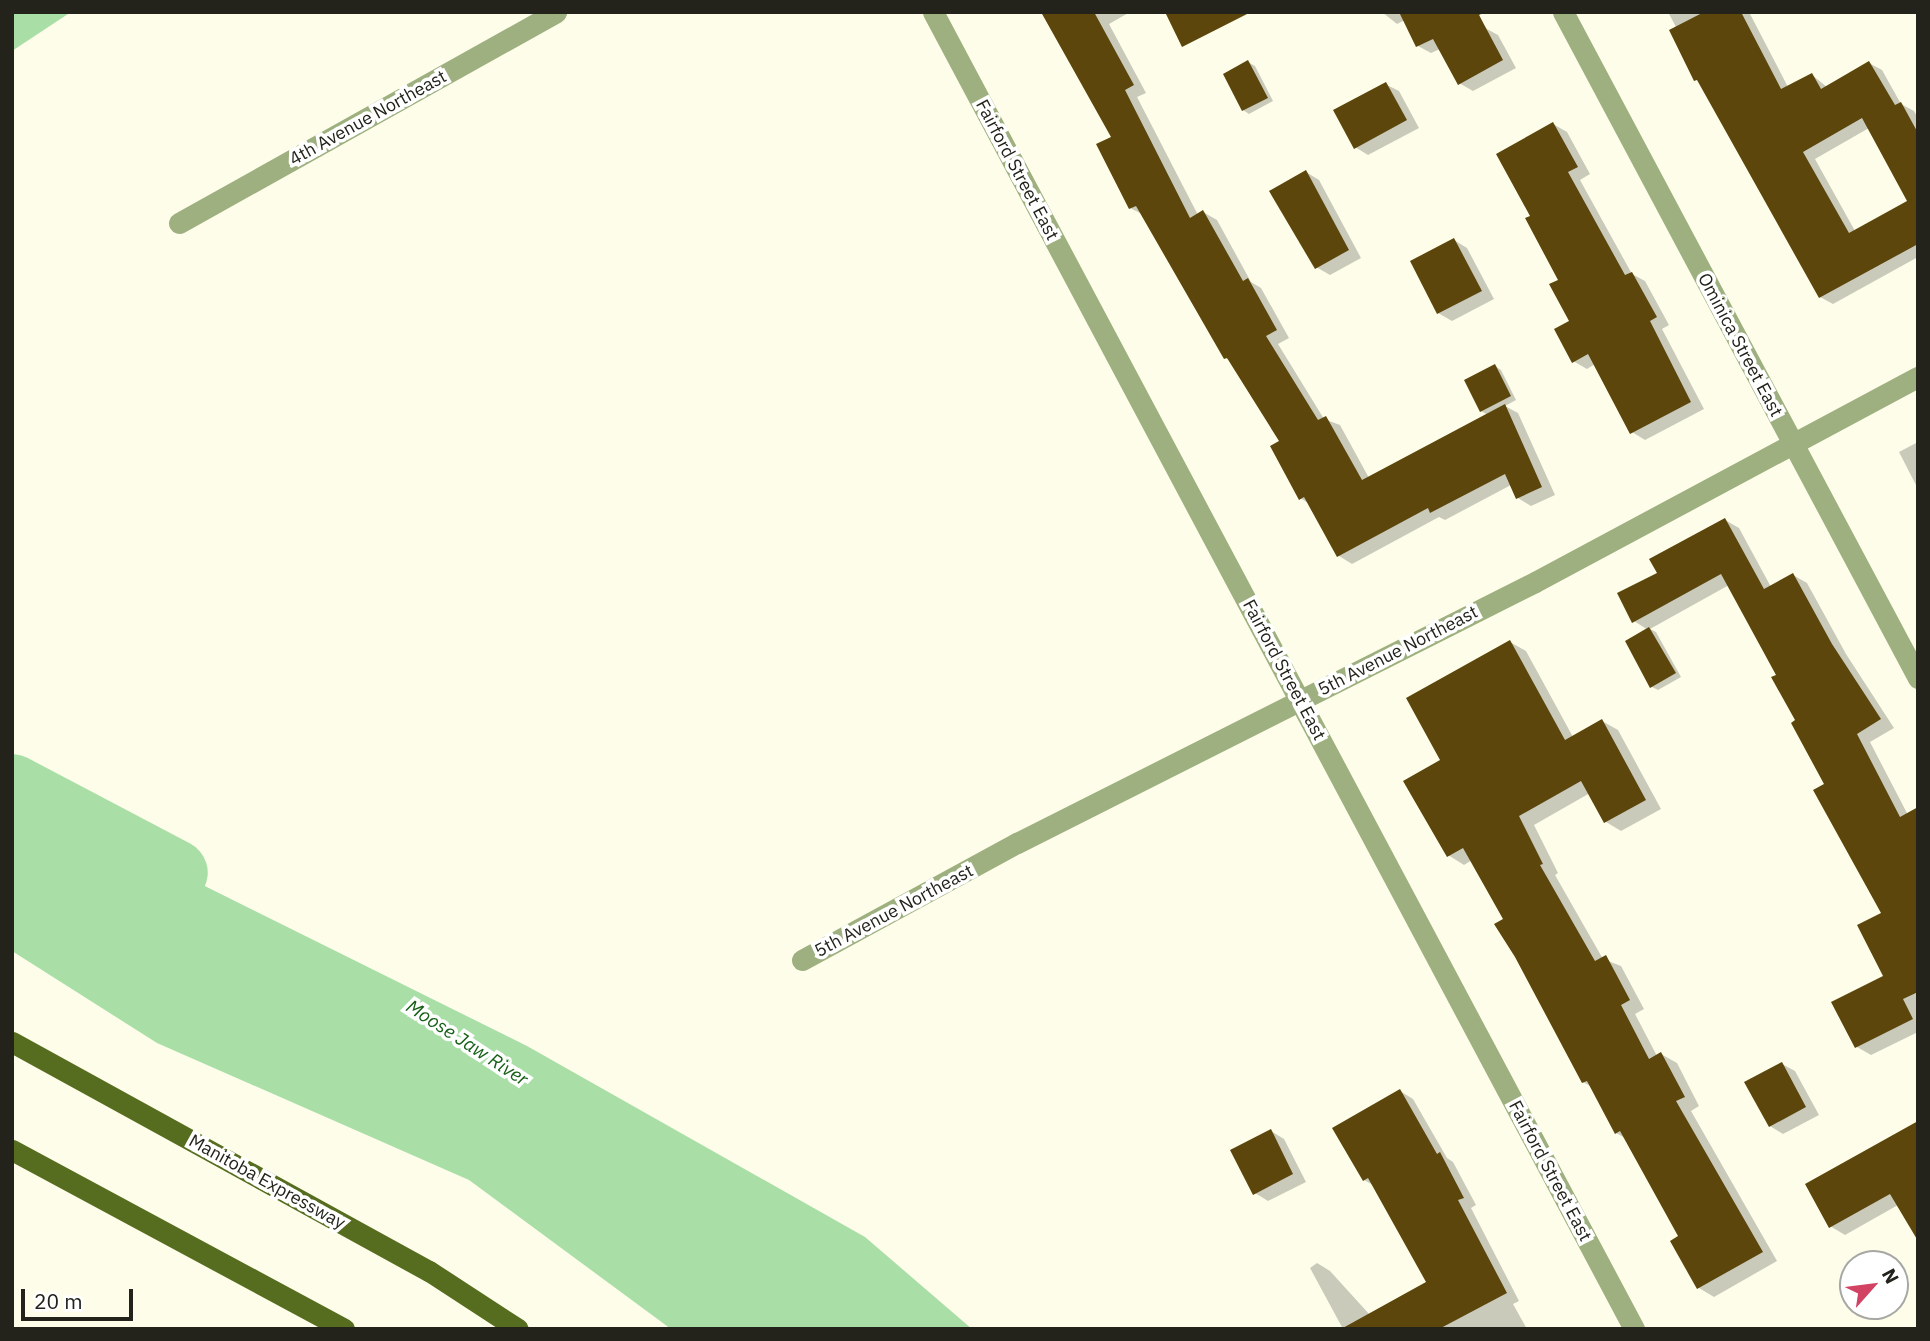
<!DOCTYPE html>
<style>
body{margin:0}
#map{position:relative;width:1930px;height:1341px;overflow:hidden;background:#fdfdea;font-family:"IBM Plex Sans",sans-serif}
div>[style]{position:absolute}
.water>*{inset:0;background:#a9dfa6}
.shadow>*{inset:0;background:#0003}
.river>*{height:66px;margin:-33px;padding:0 33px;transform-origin:33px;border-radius:33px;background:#a9dfa6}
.building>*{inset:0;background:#5c460c}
.minor>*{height:21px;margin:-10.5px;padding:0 10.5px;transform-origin:10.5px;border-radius:10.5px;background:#9eb07f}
.major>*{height:21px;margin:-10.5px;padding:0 10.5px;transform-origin:10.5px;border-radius:10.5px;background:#566d1f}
span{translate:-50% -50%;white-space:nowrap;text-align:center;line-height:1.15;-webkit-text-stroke:7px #fff;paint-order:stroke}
.street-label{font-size:18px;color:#23231c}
.water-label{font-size:19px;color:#165f17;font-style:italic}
.frame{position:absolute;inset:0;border:14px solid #23231c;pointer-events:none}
.north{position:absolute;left:1839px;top:1250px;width:70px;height:70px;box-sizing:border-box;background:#fff;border:2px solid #a7a7a4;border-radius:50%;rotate:62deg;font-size:19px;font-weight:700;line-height:28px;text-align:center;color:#23231c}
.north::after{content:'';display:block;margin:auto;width:24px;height:32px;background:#d24262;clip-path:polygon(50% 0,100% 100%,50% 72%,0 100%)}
.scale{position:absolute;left:21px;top:1289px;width:112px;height:32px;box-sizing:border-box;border:4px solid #23231c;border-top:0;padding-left:9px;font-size:21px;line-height:24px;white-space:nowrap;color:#23231c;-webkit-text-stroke:5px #fff;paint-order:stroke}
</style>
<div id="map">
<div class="water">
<div style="clip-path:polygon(12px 12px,71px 12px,12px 51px)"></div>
<div style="clip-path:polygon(12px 777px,70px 819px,527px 1046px,865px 1237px,972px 1329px,671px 1329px,469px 1180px,157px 1043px,12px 951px)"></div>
</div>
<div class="shadow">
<div style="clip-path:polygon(1041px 12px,1130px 12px,1109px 24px,1146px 93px,1137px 97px,1198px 215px,1203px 212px,1217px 220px,1251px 282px,1261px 288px,1289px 338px,1278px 344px,1324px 419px,1340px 425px,1369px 478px,1488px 415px,1481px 411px,1495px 366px,1501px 370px,1516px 400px,1505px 406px,1518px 413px,1555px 495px,1531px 506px,1518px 498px,1511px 485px,1445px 520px,1439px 517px,1352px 564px,1339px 556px,1310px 504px,1300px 498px,1281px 442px,1232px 362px,1226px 358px,1144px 215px,1130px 208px,1113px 137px)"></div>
<div style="clip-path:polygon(1382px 12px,1478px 12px,1485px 28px,1498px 35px,1516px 68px,1473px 91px,1459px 83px,1440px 49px,1431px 53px,1418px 46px,1405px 20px,1397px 24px)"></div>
<div style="clip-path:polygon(evenodd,1668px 12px,1749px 12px,1788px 87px,1812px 75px,1827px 87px,1869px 63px,1882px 70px,1901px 104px,1914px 111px,1918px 118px,1918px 257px,1833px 304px,1820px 297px,1668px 12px,1869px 128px,1909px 201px,1855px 231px,1815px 159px,1869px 128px)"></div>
<div style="clip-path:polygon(1248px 62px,1255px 66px,1273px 101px,1249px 114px,1243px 110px)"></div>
<div style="clip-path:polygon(1385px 84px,1399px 91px,1419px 128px,1368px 155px,1355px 147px)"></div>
<div style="clip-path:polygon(1553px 124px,1567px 132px,1590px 174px,1580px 180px,1632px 274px,1645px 281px,1669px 325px,1662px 329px,1704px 409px,1645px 440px,1632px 432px,1595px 364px,1587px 369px,1573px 361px,1572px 322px,1560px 280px,1532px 216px)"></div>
<div style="clip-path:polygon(1306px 172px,1319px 180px,1361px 258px,1330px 275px,1316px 267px)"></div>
<div style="clip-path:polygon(1454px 240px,1467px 248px,1494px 299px,1452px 321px,1438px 313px)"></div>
<div style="clip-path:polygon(1918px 442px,1918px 489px,1899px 452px)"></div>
<div style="clip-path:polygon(1725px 520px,1739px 528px,1771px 587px,1793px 575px,1807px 583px,1846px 654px,1894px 728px,1870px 742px,1908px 815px,1918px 813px,1918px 1032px,1871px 1055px,1857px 1047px,1885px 977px,1884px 913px,1779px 675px,1729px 585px,1650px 629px,1656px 632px,1681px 677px,1658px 690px,1652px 687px,1648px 630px,1634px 621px,1659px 574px)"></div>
<div style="clip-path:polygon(1510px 642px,1526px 651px,1573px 737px,1602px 721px,1618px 730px,1661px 809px,1621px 831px,1606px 822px,1590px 793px,1534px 825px,1558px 873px,1555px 875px,1603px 959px,1621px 966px,1644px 1009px,1635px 1014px,1657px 1056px,1661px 1054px,1677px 1063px,1699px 1106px,1691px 1111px,1777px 1261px,1714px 1297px,1699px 1288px,1680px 1237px,1625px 1138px,1616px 1133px,1592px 1087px,1583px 1082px,1505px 920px,1472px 860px,1464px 865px,1448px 855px,1442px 761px)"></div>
<div style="clip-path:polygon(1782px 1064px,1795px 1071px,1819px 1115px,1783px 1134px,1770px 1126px)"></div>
<div style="clip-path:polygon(1400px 1091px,1413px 1099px,1447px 1158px,1453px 1162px,1476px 1205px,1471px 1208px,1519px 1301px,1513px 1304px,1527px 1329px,1343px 1329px,1310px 1268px,1317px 1263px,1330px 1271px,1370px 1315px,1429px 1283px,1373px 1185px,1364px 1180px)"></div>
<div style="clip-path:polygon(1918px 1124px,1898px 1205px,1845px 1235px,1830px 1226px)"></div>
<div style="clip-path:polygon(1271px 1131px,1284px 1139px,1306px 1182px,1268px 1201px,1255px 1193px)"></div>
</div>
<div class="river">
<div style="left:12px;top:787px;width:184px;rotate:27.8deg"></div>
</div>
<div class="building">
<div style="clip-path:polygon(1041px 12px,1094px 12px,1134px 85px,1125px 90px,1190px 218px,1203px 210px,1243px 281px,1248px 278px,1277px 330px,1266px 336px,1318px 420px,1326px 416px,1362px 480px,1505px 404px,1542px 487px,1516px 499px,1505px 474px,1430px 513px,1428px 508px,1337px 557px,1304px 497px,1299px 500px,1270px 446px,1279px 441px,1227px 358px,1224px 359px,1136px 206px,1129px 209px,1096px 144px,1111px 137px)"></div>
<div style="clip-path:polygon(1165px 12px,1251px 12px,1182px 47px)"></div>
<div style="clip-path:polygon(1399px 12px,1485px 12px,1479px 15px,1503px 60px,1458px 85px,1433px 39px,1416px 47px)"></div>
<div style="clip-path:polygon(evenodd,1704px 12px,1741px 12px,1781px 89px,1812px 73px,1821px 89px,1869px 61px,1895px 105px,1901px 102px,1918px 133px,1918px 244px,1819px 298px,1697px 80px,1694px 81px,1669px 30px,1704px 12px,1862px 118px,1907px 201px,1849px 233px,1803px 152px,1862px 118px)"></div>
<div style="clip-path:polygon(1248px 60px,1268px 98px,1242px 111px,1223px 74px)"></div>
<div style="clip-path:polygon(1386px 82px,1407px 120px,1354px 149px,1333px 110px)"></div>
<div style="clip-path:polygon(1553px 122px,1578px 167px,1568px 172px,1625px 275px,1632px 272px,1657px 317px,1650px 321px,1691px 402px,1630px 434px,1588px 354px,1572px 363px,1554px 329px,1569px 321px,1549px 284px,1558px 280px,1525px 218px,1530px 216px,1496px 154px)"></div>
<div style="clip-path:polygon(1306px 170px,1349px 250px,1315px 269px,1269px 191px)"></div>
<div style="clip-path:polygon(1454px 238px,1482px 291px,1437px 314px,1410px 261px)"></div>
<div style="clip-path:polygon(1495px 364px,1511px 396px,1480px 412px,1464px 380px)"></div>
<div style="clip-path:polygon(1725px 518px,1764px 589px,1793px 573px,1832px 644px,1881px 719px,1857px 734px,1900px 817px,1918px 807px,1918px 992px,1903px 999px,1913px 1019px,1855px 1048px,1831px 1002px,1883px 976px,1857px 925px,1881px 913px,1813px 790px,1824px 784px,1791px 723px,1795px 720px,1771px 677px,1776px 675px,1721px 574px,1632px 623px,1617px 593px,1657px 573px,1649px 559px)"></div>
<div style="clip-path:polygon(1649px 627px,1676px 673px,1650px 688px,1625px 641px)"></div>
<div style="clip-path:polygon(1510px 640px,1565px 740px,1602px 719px,1646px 800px,1604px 823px,1581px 781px,1519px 816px,1543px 864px,1540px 865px,1595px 961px,1606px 955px,1630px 1000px,1621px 1005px,1649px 1059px,1661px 1052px,1685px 1097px,1676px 1101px,1763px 1252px,1697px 1289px,1670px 1241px,1678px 1236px,1620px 1131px,1615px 1134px,1587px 1081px,1582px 1083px,1515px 957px,1494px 924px,1503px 919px,1463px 848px,1447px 857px,1403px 781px,1440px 760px,1406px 698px)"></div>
<div style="clip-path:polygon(1782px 1062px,1806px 1107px,1769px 1127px,1744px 1082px)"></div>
<div style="clip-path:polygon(1400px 1089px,1437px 1154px,1440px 1152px,1464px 1198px,1458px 1200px,1507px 1293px,1439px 1329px,1341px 1329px,1426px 1282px,1368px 1178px,1363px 1181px,1332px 1128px)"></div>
<div style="clip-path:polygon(1918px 1121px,1918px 1241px,1890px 1194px,1829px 1228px,1805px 1184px)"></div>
<div style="clip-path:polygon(1271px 1129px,1293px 1174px,1253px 1195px,1230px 1150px)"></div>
</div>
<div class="minor">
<div style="left:933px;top:12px;width:1492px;rotate:61.97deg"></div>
<div style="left:1563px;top:12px;width:755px;rotate:61.94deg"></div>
<div style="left:179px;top:223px;width:432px;rotate:-29.2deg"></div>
<div style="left:802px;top:960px;width:245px;rotate:-28.6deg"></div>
<div style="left:1017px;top:843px;width:580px;rotate:-26.74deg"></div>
<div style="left:1535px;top:582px;width:434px;rotate:-28.2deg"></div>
</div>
<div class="major">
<div style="left:12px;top:1042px;width:476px;rotate:28.8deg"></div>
<div style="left:429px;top:1271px;width:106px;rotate:33.1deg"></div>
<div style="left:12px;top:1150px;width:377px;rotate:28.3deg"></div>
</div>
<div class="street-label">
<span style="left:368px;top:118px;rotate:-29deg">4th Avenue Northeast</span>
<span style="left:1017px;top:170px;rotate:62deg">Fairford Street East</span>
<span style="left:1740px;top:345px;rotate:62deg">Ominica Street East</span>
<span style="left:1398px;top:651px;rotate:-27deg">5th Avenue Northeast</span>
<span style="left:1284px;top:670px;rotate:62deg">Fairford Street East</span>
<span style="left:894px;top:911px;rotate:-28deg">5th Avenue Northeast</span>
<span style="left:1550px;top:1171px;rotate:62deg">Fairford Street East</span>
<span style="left:267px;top:1182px;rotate:29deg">Manitoba Expressway</span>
</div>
<div class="water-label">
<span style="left:467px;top:1043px;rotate:33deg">Moose Jaw River</span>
</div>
<div class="frame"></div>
<div class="north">N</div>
<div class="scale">20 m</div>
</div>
